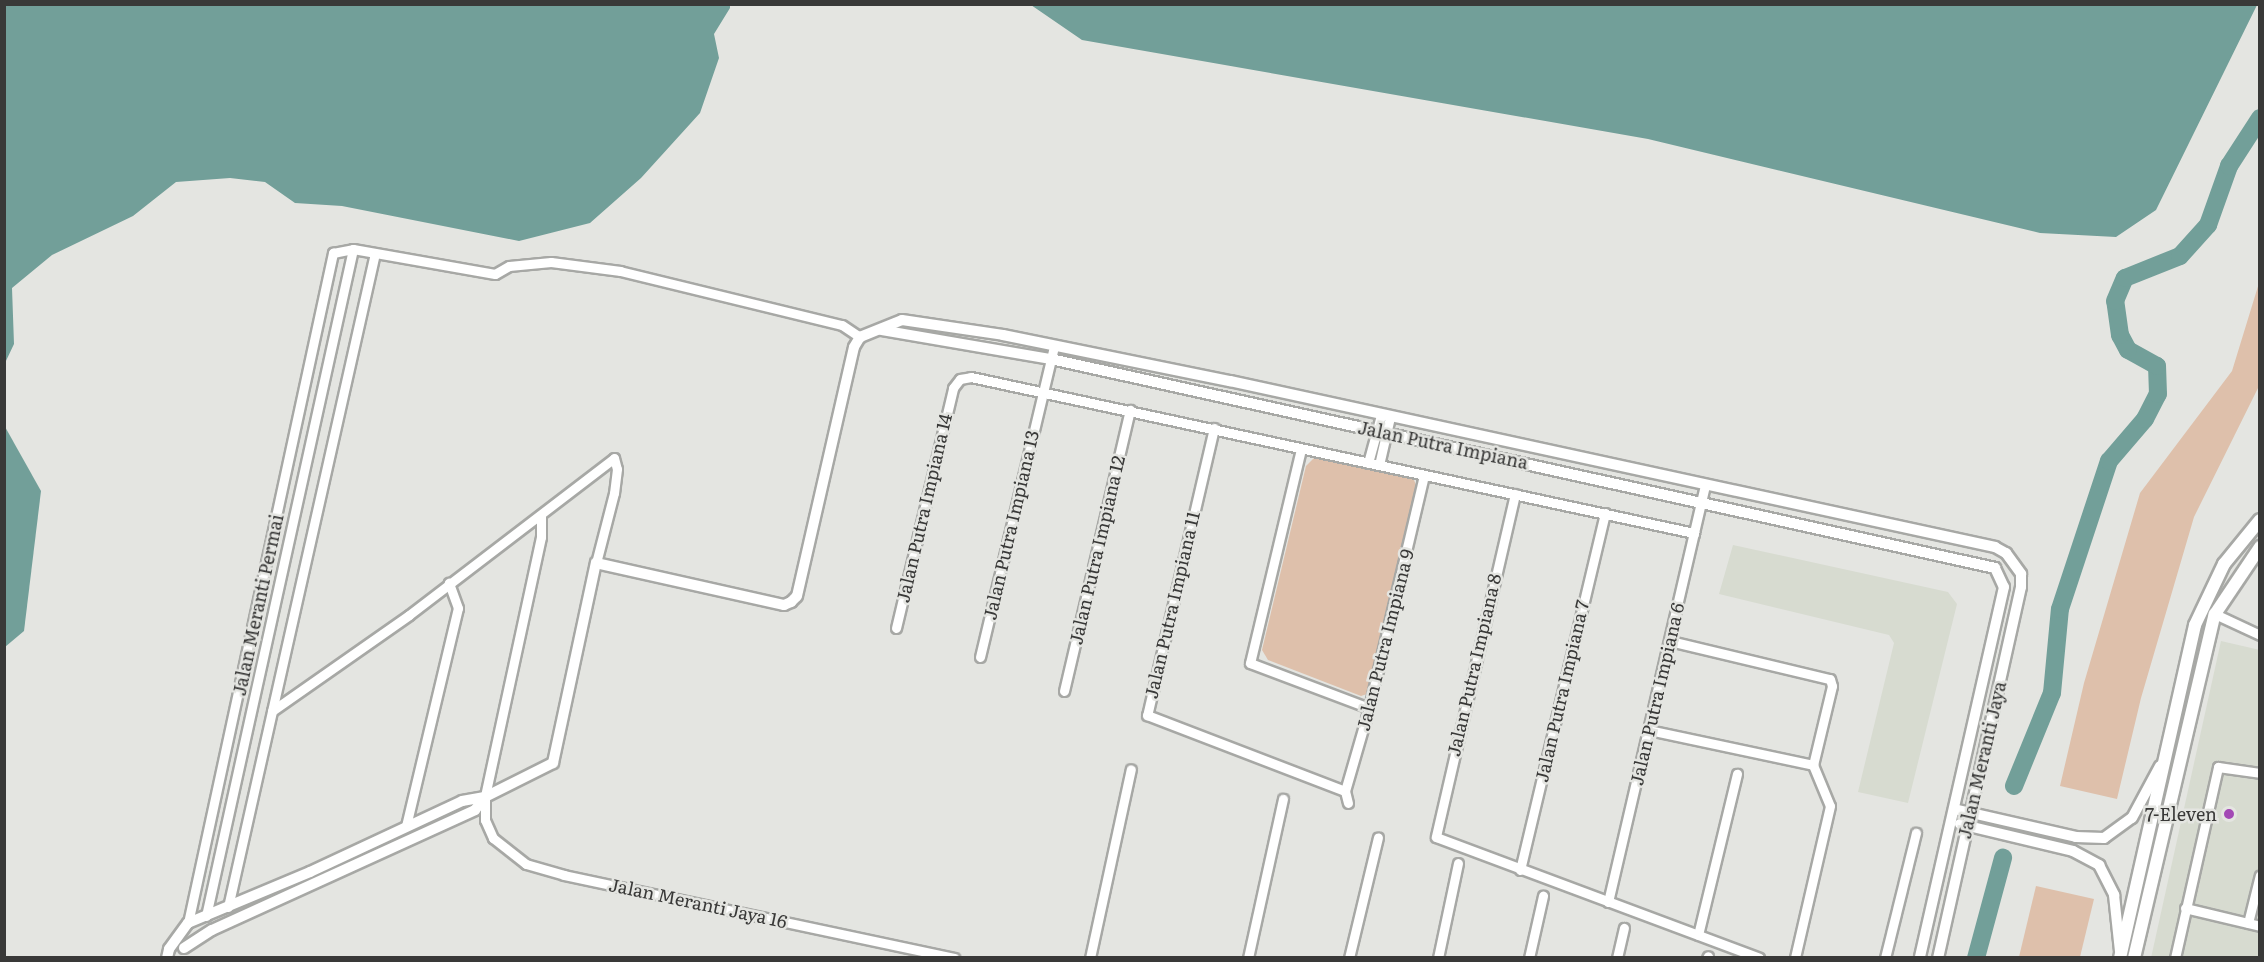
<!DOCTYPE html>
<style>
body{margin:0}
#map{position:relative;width:2264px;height:962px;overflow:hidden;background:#e4e5e1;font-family:Literata,serif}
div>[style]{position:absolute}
.built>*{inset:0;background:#d7dbd0}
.green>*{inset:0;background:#dec0ab}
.water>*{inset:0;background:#729f99}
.river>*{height:18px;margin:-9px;padding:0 9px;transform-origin:9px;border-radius:9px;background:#729f99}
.roads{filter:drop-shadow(2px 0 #a7a8a5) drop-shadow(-2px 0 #a7a8a5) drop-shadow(0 2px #a7a8a5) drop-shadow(0 -2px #a7a8a5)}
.minor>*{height:9px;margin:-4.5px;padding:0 4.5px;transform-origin:4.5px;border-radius:4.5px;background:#fff}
.tertiary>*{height:10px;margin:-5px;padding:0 5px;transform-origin:5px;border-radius:5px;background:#fff}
.secondary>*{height:12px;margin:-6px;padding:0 6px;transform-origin:6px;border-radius:6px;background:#fff}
.dots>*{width:16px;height:16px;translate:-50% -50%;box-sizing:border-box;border:3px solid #e4e5e1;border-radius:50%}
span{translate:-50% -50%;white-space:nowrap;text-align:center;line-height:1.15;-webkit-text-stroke:5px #e4e5e1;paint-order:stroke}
.street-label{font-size:18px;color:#393938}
.poi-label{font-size:18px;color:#393938}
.right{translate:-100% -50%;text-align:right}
.frame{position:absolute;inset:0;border:6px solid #393938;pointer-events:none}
</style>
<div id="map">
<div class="built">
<div style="clip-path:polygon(1733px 545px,1948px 592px,1957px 604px,1908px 803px,1858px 792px,1894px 643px,1889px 635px,1719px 594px)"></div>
<div style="clip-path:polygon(2221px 641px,2260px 650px,2259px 957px,2151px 958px)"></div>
</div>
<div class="green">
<div style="clip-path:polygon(2259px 283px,2259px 386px,2194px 517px,2141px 698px,2117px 799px,2060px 786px,2084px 683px,2140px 493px,2232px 371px)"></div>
<div style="clip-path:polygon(1314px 458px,1412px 475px,1416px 485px,1367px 694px,1361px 696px,1268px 660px,1262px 650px,1306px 466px)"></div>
<div style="clip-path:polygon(2036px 886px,2094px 899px,2080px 957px,2019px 957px)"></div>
</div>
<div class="water">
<div style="clip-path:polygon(5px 4px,730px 4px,730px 8px,714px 34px,719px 58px,700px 113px,641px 178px,590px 223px,519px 241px,342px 206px,295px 203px,265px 182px,230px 178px,176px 182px,133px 216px,52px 255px,12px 288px,14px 344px,5px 363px)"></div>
<div style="clip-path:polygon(1031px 5px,2257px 4px,2257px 5px,2156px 210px,2116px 237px,2040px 233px,1648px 139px,1082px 40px)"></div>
<div style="clip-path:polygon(4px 425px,41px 491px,24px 631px,5px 647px)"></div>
</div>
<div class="river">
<div style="left:2014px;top:786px;width:100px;rotate:-67.8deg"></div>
<div style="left:2052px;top:693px;width:84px;rotate:-84.6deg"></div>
<div style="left:2060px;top:609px;width:156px;rotate:-71.7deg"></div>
<div style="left:2109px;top:461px;width:55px;rotate:-49.4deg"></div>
<div style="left:2145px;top:419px;width:28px;rotate:-63deg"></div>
<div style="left:2158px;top:394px;width:28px;rotate:-92deg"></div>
<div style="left:2157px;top:366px;width:33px;rotate:-151deg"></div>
<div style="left:2128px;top:350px;width:17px;rotate:-118deg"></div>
<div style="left:2120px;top:335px;width:34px;rotate:-98deg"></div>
<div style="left:2115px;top:301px;width:25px;rotate:-67deg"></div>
<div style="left:2125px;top:278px;width:59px;rotate:-21.8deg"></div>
<div style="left:2180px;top:256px;width:42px;rotate:-47.9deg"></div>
<div style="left:2208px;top:225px;width:63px;rotate:-70.4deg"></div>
<div style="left:2229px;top:166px;width:57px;rotate:-57.1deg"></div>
<div style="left:1976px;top:958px;width:104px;rotate:-74.9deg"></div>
</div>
<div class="roads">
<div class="minor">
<div style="left:1214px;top:428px;width:295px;rotate:103.1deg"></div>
<div style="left:1147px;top:715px;width:212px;rotate:21deg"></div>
<div style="left:1301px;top:449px;width:220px;rotate:103.4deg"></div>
<div style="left:1250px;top:663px;width:127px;rotate:20.7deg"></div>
<div style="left:1368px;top:463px;width:50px;rotate:-74.8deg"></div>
<div style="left:1379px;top:465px;width:49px;rotate:-77.1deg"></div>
<div style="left:1515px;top:494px;width:352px;rotate:103deg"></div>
<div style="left:1436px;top:837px;width:345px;rotate:20.5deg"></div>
<div style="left:541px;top:515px;width:22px;rotate:90deg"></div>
<div style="left:541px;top:537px;width:266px;rotate:102.2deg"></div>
<div style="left:485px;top:797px;width:23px;rotate:90deg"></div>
<div style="left:485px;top:820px;width:20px;rotate:66deg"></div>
<div style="left:493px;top:838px;width:42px;rotate:38.2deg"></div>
<div style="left:526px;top:864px;width:40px;rotate:16deg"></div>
<div style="left:564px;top:875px;width:399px;rotate:12deg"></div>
<div style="left:2215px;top:614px;width:50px;rotate:25deg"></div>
<div style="left:896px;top:628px;width:247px;rotate:-76.6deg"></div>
<div style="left:953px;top:388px;width:11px;rotate:-52deg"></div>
<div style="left:960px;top:379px;width:11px;rotate:-10deg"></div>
<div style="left:971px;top:377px;width:740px;rotate:12.18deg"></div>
<div style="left:1670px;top:641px;width:164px;rotate:13.4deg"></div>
<div style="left:1830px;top:679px;width:7px;rotate:74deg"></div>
<div style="left:1832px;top:686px;width:81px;rotate:103.5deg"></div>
<div style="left:1813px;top:765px;width:44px;rotate:67.5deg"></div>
<div style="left:1830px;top:806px;width:156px;rotate:103deg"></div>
<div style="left:980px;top:657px;width:320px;rotate:-76.6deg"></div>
<div style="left:1064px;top:691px;width:289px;rotate:-76.8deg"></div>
<div style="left:272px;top:711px;width:167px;rotate:-35deg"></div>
<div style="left:409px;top:615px;width:258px;rotate:-37.4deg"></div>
<div style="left:614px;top:458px;width:11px;rotate:75deg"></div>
<div style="left:617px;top:469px;width:24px;rotate:97deg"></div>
<div style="left:614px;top:493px;width:72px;rotate:104.4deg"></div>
<div style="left:1649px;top:730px;width:168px;rotate:12deg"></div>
<div style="left:1348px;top:803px;width:12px;rotate:-104deg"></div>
<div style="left:1345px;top:791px;width:86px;rotate:-73.9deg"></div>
<div style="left:1369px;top:708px;width:239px;rotate:-76.7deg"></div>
<div style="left:406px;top:826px;width:224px;rotate:-76.6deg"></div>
<div style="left:458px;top:608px;width:27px;rotate:-110deg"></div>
<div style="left:1520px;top:870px;width:367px;rotate:-76.6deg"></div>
<div style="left:1608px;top:902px;width:428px;rotate:-76.9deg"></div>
<div style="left:228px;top:907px;width:670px;rotate:-77.33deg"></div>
<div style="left:2185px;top:908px;width:77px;rotate:13.5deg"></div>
<div style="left:206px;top:916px;width:683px;rotate:-77.57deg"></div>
<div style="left:188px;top:923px;width:686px;rotate:-77.79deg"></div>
<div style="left:333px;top:253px;width:20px;rotate:-11deg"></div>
<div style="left:353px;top:249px;width:144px;rotate:10deg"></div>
<div style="left:495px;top:274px;width:16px;rotate:-30deg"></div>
<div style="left:509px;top:266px;width:42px;rotate:-5.4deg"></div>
<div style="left:551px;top:262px;width:70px;rotate:7.4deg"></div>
<div style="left:620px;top:271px;width:228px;rotate:13.7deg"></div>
<div style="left:842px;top:325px;width:22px;rotate:34deg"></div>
<div style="left:2248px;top:923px;width:49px;rotate:-76deg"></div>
<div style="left:1698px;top:935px;width:166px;rotate:-76.4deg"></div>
<div style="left:1090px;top:958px;width:193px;rotate:-77.8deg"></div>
<div style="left:1248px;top:958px;width:163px;rotate:-77.6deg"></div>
<div style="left:1349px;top:958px;width:124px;rotate:-76.5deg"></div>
<div style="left:1438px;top:958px;width:97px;rotate:-78.1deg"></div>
<div style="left:1529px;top:958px;width:64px;rotate:-77.3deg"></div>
<div style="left:1617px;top:958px;width:31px;rotate:-77deg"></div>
<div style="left:1707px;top:958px;width:2px;rotate:-63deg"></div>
<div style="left:1885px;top:958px;width:129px;rotate:-76.1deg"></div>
<div style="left:2175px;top:958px;width:196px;rotate:-77.3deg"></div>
<div style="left:2218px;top:767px;width:42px;rotate:8.1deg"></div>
</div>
<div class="tertiary">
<div style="left:881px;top:330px;width:172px;rotate:9.7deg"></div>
<div style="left:1051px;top:359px;width:967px;rotate:12.48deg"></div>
<div style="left:1995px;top:568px;width:21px;rotate:65deg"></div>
<div style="left:2004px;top:587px;width:380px;rotate:102.8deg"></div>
<div style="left:1954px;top:809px;width:125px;rotate:12.9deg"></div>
<div style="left:2076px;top:837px;width:28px;rotate:2deg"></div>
<div style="left:2104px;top:838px;width:34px;rotate:-36deg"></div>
<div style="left:2132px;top:818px;width:59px;rotate:-61.7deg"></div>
<div style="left:1960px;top:824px;width:116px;rotate:13.4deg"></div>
<div style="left:2073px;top:851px;width:30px;rotate:28deg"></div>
<div style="left:2099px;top:865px;width:34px;rotate:63deg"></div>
<div style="left:2114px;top:895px;width:56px;rotate:83.9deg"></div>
<div style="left:184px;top:948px;width:33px;rotate:-33deg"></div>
<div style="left:212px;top:930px;width:289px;rotate:-24.5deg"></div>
<div style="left:475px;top:810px;width:16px;rotate:-52deg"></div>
<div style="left:167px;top:958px;width:9px;rotate:-77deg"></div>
<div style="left:169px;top:949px;width:32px;rotate:-54deg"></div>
<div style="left:188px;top:923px;width:132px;rotate:-22.7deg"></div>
<div style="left:310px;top:872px;width:168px;rotate:-25deg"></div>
<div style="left:462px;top:801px;width:23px;rotate:-10deg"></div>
<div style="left:485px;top:797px;width:76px;rotate:-26.6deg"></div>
<div style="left:553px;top:763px;width:205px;rotate:-77.9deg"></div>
<div style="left:596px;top:563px;width:193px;rotate:12.6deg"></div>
<div style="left:784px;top:605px;width:8px;rotate:-23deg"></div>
<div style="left:791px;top:602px;width:8px;rotate:-45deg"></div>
<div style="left:797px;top:596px;width:255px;rotate:-77.1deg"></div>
<div style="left:854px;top:347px;width:12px;rotate:-59deg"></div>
<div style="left:860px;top:337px;width:45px;rotate:-22deg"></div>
<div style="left:902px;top:320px;width:102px;rotate:8.4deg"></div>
<div style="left:1003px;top:335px;width:232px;rotate:11.5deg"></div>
<div style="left:1230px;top:381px;width:783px;rotate:12.24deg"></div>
<div style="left:1995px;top:547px;width:13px;rotate:29deg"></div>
<div style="left:2006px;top:553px;width:26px;rotate:54deg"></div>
<div style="left:2021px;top:574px;width:13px;rotate:90deg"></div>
<div style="left:2021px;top:587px;width:380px;rotate:102.6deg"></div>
</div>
<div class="secondary">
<div style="left:2120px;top:958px;width:341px;rotate:-77.3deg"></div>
<div style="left:2195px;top:625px;width:68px;rotate:-64.6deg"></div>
<div style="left:2224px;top:564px;width:57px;rotate:-50.7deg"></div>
<div style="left:2134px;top:958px;width:353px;rotate:-76.8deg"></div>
<div style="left:2215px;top:614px;width:81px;rotate:-56.1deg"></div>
</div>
</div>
<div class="dots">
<div style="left:2229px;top:814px;background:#a349b5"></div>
</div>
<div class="street-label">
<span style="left:1443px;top:445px;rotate:12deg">Jalan Putra Impiana</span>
<span style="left:924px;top:508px;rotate:-77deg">Jalan Putra Impiana 14</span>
<span style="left:1011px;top:525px;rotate:-77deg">Jalan Putra Impiana 13</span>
<span style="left:1097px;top:550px;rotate:-77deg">Jalan Putra Impiana 12</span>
<span style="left:258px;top:605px;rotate:-78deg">Jalan Meranti Permai</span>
<span style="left:1172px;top:605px;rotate:-77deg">Jalan Putra Impiana 11</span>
<span style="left:1385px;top:640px;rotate:-76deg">Jalan Putra Impiana 9</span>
<span style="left:1474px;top:665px;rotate:-77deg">Jalan Putra Impiana 8</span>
<span style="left:1562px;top:691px;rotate:-77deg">Jalan Putra Impiana 7</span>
<span style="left:1657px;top:694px;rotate:-77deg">Jalan Putra Impiana 6</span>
<span style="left:1982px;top:760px;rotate:-77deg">Jalan Meranti Jaya</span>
<span style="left:698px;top:903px;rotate:12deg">Jalan Meranti Jaya 16</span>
</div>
<div class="poi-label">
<span class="right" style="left:2217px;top:814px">7-Eleven</span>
</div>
<div class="frame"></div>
</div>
